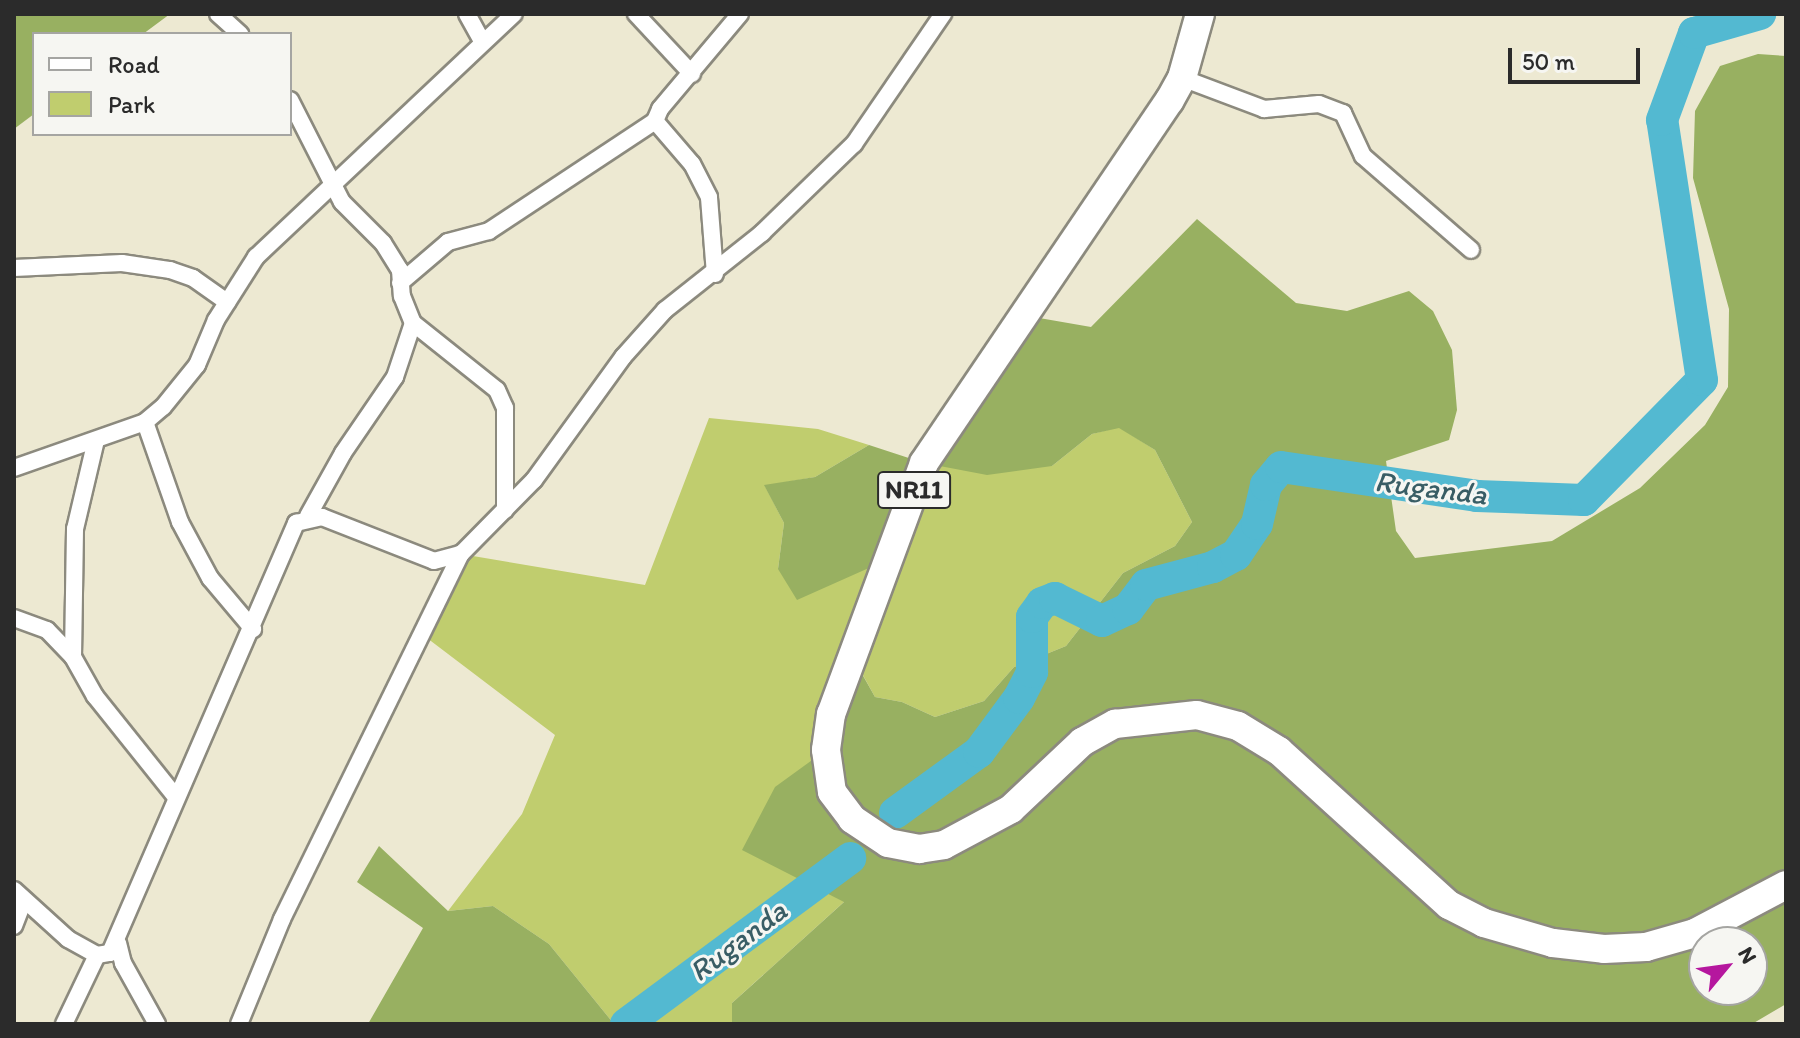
<!DOCTYPE html>
<style>
body{margin:0}
#map{position:relative;width:1800px;height:1038px;overflow:hidden;background:#ede9d2;font-family:Itim,sans-serif}
div>[style]{position:absolute}
.green>*{inset:0;background:#c0cd6e}
.forest>*{inset:0;background:#98b061}
.river>*{height:32px;margin:-16px;padding:0 16px;transform-origin:16px;border-radius:16px;background:#53b9d1}
.roads{filter:drop-shadow(2px 0 #8c8a7e) drop-shadow(-2px 0 #8c8a7e) drop-shadow(0 2px #8c8a7e) drop-shadow(0 -2px #8c8a7e)}
.street>*{height:16px;margin:-8px;padding:0 8px;transform-origin:8px;border-radius:8px;background:#fff}
.highway>*{height:28px;margin:-14px;padding:0 14px;transform-origin:14px;border-radius:14px;background:#fff}
span{translate:-50% -50%;white-space:nowrap;text-align:center;line-height:1.15;-webkit-text-stroke:6px #f6f6f2;paint-order:stroke}
.shield-label span{padding:2px 6px;background:#f6f6f2;border:2px solid;border-radius:6px;-webkit-text-stroke-width:0}
.shield-label{font-size:26px;color:#2b2b2b;font-weight:700}
.water-label{font-size:30px;color:#395d65;font-style:italic}
.frame{position:absolute;inset:0;border:16px solid #2b2b2b;pointer-events:none}
.legend{position:absolute;left:32px;top:32px;width:260px;height:104px;box-sizing:border-box;background:#f6f6f2;border:2px solid #a5a5a2;margin:0;padding:10px 14px;list-style:none;font-size:24px;color:#2b2b2b}
.legend li{display:flex;align-items:center;gap:16px;height:40px}
.legend b{width:40px;border:2px solid #a5a5a2}
.north{position:absolute;left:1688px;top:926px;width:80px;height:80px;box-sizing:border-box;background:#f6f6f2;border:2px solid #a5a5a2;border-radius:50%;rotate:61deg;font-size:22px;font-weight:700;line-height:32px;text-align:center;color:#2b2b2b}
.north::after{content:'';display:block;margin:auto;width:28px;height:36px;background:#b5179e;clip-path:polygon(50% 0,100% 100%,50% 72%,0 100%)}
.scale{position:absolute;left:1508px;top:48px;width:132px;height:36px;box-sizing:border-box;border:4px solid #2b2b2b;border-top:0;padding-left:10px;font-size:24px;line-height:28px;white-space:nowrap;color:#2b2b2b;-webkit-text-stroke:6px #f6f6f2;paint-order:stroke}
</style>
<div id="map">
<div class="green">
<div style="clip-path:polygon(709px 418px,818px 429px,869px 445px,815px 477px,765px 486px,784px 523px,778px 569px,924px 463px,1052px 466px,1092px 434px,1119px 427px,1155px 450px,1192px 522px,1175px 546px,1123px 573px,1066px 646px,1014px 667px,984px 701px,935px 717px,902px 702px,875px 697px,853px 657px,845px 901px,732px 1003px,732px 1024px,614px 1024px,549px 944px,493px 906px,448px 911px,522px 814px,555px 735px,423px 635px,461px 554px,645px 585px)"></div>
</div>
<div class="forest">
<div style="clip-path:polygon(14px 14px,170px 14px,143px 34px,34px 34px,34px 114px,14px 129px)"></div>
<div style="clip-path:polygon(evenodd,1758px 54px,1786px 56px,1786px 1004px,1752px 1024px,732px 1024px,732px 1003px,844px 902px,742px 850px,775px 787px,826px 750px,852px 656px,875px 697px,902px 702px,935px 717px,984px 701px,1014px 667px,1066px 646px,1123px 573px,1175px 546px,1192px 522px,1155px 450px,1119px 428px,1092px 434px,1052px 466px,987px 475px,924px 463px,889px 559px,797px 600px,778px 569px,784px 523px,764px 485px,815px 477px,869px 445px,924px 463px,1022px 315px,1091px 327px,1197px 219px,1296px 303px,1347px 311px,1409px 291px,1433px 311px,1452px 350px,1457px 410px,1449px 440px,1386px 461px,1396px 531px,1415px 558px,1552px 541px,1640px 488px,1705px 425px,1728px 387px,1729px 309px,1693px 178px,1695px 111px,1720px 66px,1758px 54px,1704px 942px,1752px 942px,1752px 990px,1704px 990px,1704px 942px)"></div>
<div style="clip-path:polygon(379px 846px,448px 911px,493px 906px,549px 944px,614px 1024px,368px 1024px,423px 928px,357px 882px)"></div>
</div>
<div class="river">
<div style="left:895px;top:813px;width:104px;rotate:-36deg"></div>
<div style="left:979px;top:752px;width:67px;rotate:-53.5deg"></div>
<div style="left:1019px;top:698px;width:29px;rotate:-63deg"></div>
<div style="left:1032px;top:672px;width:55px;rotate:-90deg"></div>
<div style="left:1032px;top:617px;width:17px;rotate:-54deg"></div>
<div style="left:1042px;top:603px;width:14px;rotate:-21deg"></div>
<div style="left:1055px;top:598px;width:52px;rotate:26.1deg"></div>
<div style="left:1102px;top:621px;width:29px;rotate:-25deg"></div>
<div style="left:1128px;top:609px;width:30px;rotate:-53deg"></div>
<div style="left:1146px;top:585px;width:69px;rotate:-15deg"></div>
<div style="left:1213px;top:567px;width:26px;rotate:-28deg"></div>
<div style="left:1236px;top:555px;width:37px;rotate:-56deg"></div>
<div style="left:1257px;top:524px;width:40px;rotate:-77deg"></div>
<div style="left:1266px;top:485px;width:23px;rotate:-50deg"></div>
<div style="left:1281px;top:467px;width:198px;rotate:8.4deg"></div>
<div style="left:1477px;top:496px;width:107px;rotate:2.1deg"></div>
<div style="left:1584px;top:500px;width:168px;rotate:-45.5deg"></div>
<div style="left:1702px;top:380px;width:263px;rotate:-98.7deg"></div>
<div style="left:1662px;top:120px;width:93px;rotate:-69.8deg"></div>
<div style="left:1694px;top:33px;width:69px;rotate:-16.1deg"></div>
<div style="left:626px;top:1024px;width:279px;rotate:-36.5deg"></div>
</div>
<div class="roads">
<div class="street">
<div style="left:218px;top:14px;width:30px;rotate:42deg"></div>
<div style="left:467px;top:14px;width:29px;rotate:61deg"></div>
<div style="left:636px;top:14px;width:82px;rotate:47deg"></div>
<div style="left:1182px;top:78px;width:88px;rotate:20.7deg"></div>
<div style="left:1264px;top:109px;width:55px;rotate:-5.2deg"></div>
<div style="left:1319px;top:104px;width:26px;rotate:21deg"></div>
<div style="left:1343px;top:113px;width:47px;rotate:65.1deg"></div>
<div style="left:1363px;top:156px;width:143px;rotate:41deg"></div>
<div style="left:290px;top:100px;width:114px;rotate:63deg"></div>
<div style="left:342px;top:202px;width:58px;rotate:45deg"></div>
<div style="left:383px;top:243px;width:32px;rotate:58deg"></div>
<div style="left:400px;top:270px;width:26px;rotate:86deg"></div>
<div style="left:402px;top:296px;width:29px;rotate:68deg"></div>
<div style="left:413px;top:323px;width:107px;rotate:38.6deg"></div>
<div style="left:497px;top:390px;width:20px;rotate:66deg"></div>
<div style="left:505px;top:408px;width:102px;rotate:90deg"></div>
<div style="left:14px;top:268px;width:108px;rotate:-2.7deg"></div>
<div style="left:122px;top:263px;width:49px;rotate:8.3deg"></div>
<div style="left:170px;top:270px;width:24px;rotate:19deg"></div>
<div style="left:193px;top:278px;width:42px;rotate:35.2deg"></div>
<div style="left:715px;top:274px;width:77px;rotate:-94.5deg"></div>
<div style="left:709px;top:197px;width:37px;rotate:-117deg"></div>
<div style="left:692px;top:164px;width:57px;rotate:-130.7deg"></div>
<div style="left:655px;top:121px;width:13px;rotate:-67deg"></div>
<div style="left:660px;top:109px;width:124px;rotate:-49.9deg"></div>
<div style="left:400px;top:283px;width:63px;rotate:-40.5deg"></div>
<div style="left:448px;top:242px;width:42px;rotate:-15deg"></div>
<div style="left:489px;top:231px;width:199px;rotate:-33.5deg"></div>
<div style="left:145px;top:422px;width:106px;rotate:70.7deg"></div>
<div style="left:180px;top:522px;width:64px;rotate:61.8deg"></div>
<div style="left:210px;top:578px;width:67px;rotate:49.9deg"></div>
<div style="left:14px;top:468px;width:139px;rotate:-19.3deg"></div>
<div style="left:145px;top:422px;width:23px;rotate:-40deg"></div>
<div style="left:163px;top:407px;width:54px;rotate:-51deg"></div>
<div style="left:197px;top:365px;width:49px;rotate:-67.1deg"></div>
<div style="left:216px;top:320px;width:75px;rotate:-57.6deg"></div>
<div style="left:256px;top:257px;width:354px;rotate:-43.3deg"></div>
<div style="left:308px;top:516px;width:72px;rotate:-60.9deg"></div>
<div style="left:343px;top:453px;width:92px;rotate:-55.6deg"></div>
<div style="left:395px;top:377px;width:57px;rotate:-71.6deg"></div>
<div style="left:14px;top:618px;width:35px;rotate:20deg"></div>
<div style="left:47px;top:630px;width:37px;rotate:46deg"></div>
<div style="left:73px;top:657px;width:45px;rotate:60.6deg"></div>
<div style="left:95px;top:696px;width:128px;rotate:51.3deg"></div>
<div style="left:73px;top:657px;width:128px;rotate:-89.1deg"></div>
<div style="left:75px;top:529px;width:91px;rotate:-76.7deg"></div>
<div style="left:14px;top:890px;width:73px;rotate:42.2deg"></div>
<div style="left:68px;top:939px;width:33px;rotate:29deg"></div>
<div style="left:97px;top:955px;width:13px;rotate:-9deg"></div>
<div style="left:110px;top:953px;width:469px;rotate:-66.6deg"></div>
<div style="left:296px;top:523px;width:27px;rotate:-13deg"></div>
<div style="left:322px;top:517px;width:120px;rotate:21.4deg"></div>
<div style="left:434px;top:561px;width:28px;rotate:-15deg"></div>
<div style="left:461px;top:554px;width:104px;rotate:-45.4deg"></div>
<div style="left:534px;top:480px;width:152px;rotate:-54.1deg"></div>
<div style="left:623px;top:357px;width:63px;rotate:-48.2deg"></div>
<div style="left:665px;top:310px;width:124px;rotate:-38.4deg"></div>
<div style="left:762px;top:233px;width:128px;rotate:-44.1deg"></div>
<div style="left:854px;top:144px;width:158px;rotate:-55.6deg"></div>
<div style="left:14px;top:926px;width:28px;rotate:-69deg"></div>
<div style="left:118px;top:943px;width:21px;rotate:76deg"></div>
<div style="left:123px;top:963px;width:70px;rotate:60.9deg"></div>
<div style="left:64px;top:1024px;width:76px;rotate:-64.4deg"></div>
<div style="left:239px;top:1024px;width:113px;rotate:-67.7deg"></div>
<div style="left:282px;top:919px;width:407px;rotate:-63.9deg"></div>
</div>
<div class="highway">
<div style="left:1200px;top:14px;width:66px;rotate:105.7deg"></div>
<div style="left:1182px;top:78px;width:26px;rotate:119deg"></div>
<div style="left:1169px;top:101px;width:437px;rotate:124.1deg"></div>
<div style="left:924px;top:463px;width:268px;rotate:110.3deg"></div>
<div style="left:831px;top:714px;width:36px;rotate:98deg"></div>
<div style="left:826px;top:750px;width:42px;rotate:81.9deg"></div>
<div style="left:832px;top:792px;width:34px;rotate:53deg"></div>
<div style="left:852px;top:819px;width:43px;rotate:33.7deg"></div>
<div style="left:888px;top:843px;width:32px;rotate:11deg"></div>
<div style="left:919px;top:849px;width:25px;rotate:-9deg"></div>
<div style="left:944px;top:845px;width:76px;rotate:-28.2deg"></div>
<div style="left:1011px;top:809px;width:98px;rotate:-43.3deg"></div>
<div style="left:1082px;top:742px;width:38px;rotate:-29deg"></div>
<div style="left:1115px;top:724px;width:82px;rotate:-6.3deg"></div>
<div style="left:1197px;top:715px;width:42px;rotate:15deg"></div>
<div style="left:1238px;top:726px;width:48px;rotate:31.4deg"></div>
<div style="left:1279px;top:751px;width:229px;rotate:42.2deg"></div>
<div style="left:1449px;top:905px;width:39px;rotate:27deg"></div>
<div style="left:1484px;top:923px;width:72px;rotate:16.2deg"></div>
<div style="left:1553px;top:943px;width:51px;rotate:6.7deg"></div>
<div style="left:1604px;top:949px;width:42px;rotate:-2.7deg"></div>
<div style="left:1646px;top:947px;width:51px;rotate:-15.9deg"></div>
<div style="left:1695px;top:933px;width:103px;rotate:-27.8deg"></div>
</div>
</div>
<div class="shield-label">
<span style="left:914px;top:490px">NR11</span>
</div>
<div class="water-label">
<span style="left:1431px;top:488px;rotate:7deg">Ruganda</span>
<span style="left:738px;top:941px;rotate:-37deg">Ruganda</span>
</div>
<div class="frame"></div>
<ul class="legend">
<li><b style="height:10px;background:#fff"></b>Road</li>
<li><b style="height:22px;background:#c0cd6e"></b>Park</li>
</ul>
<div class="north">N</div>
<div class="scale">50 m</div>
</div>
